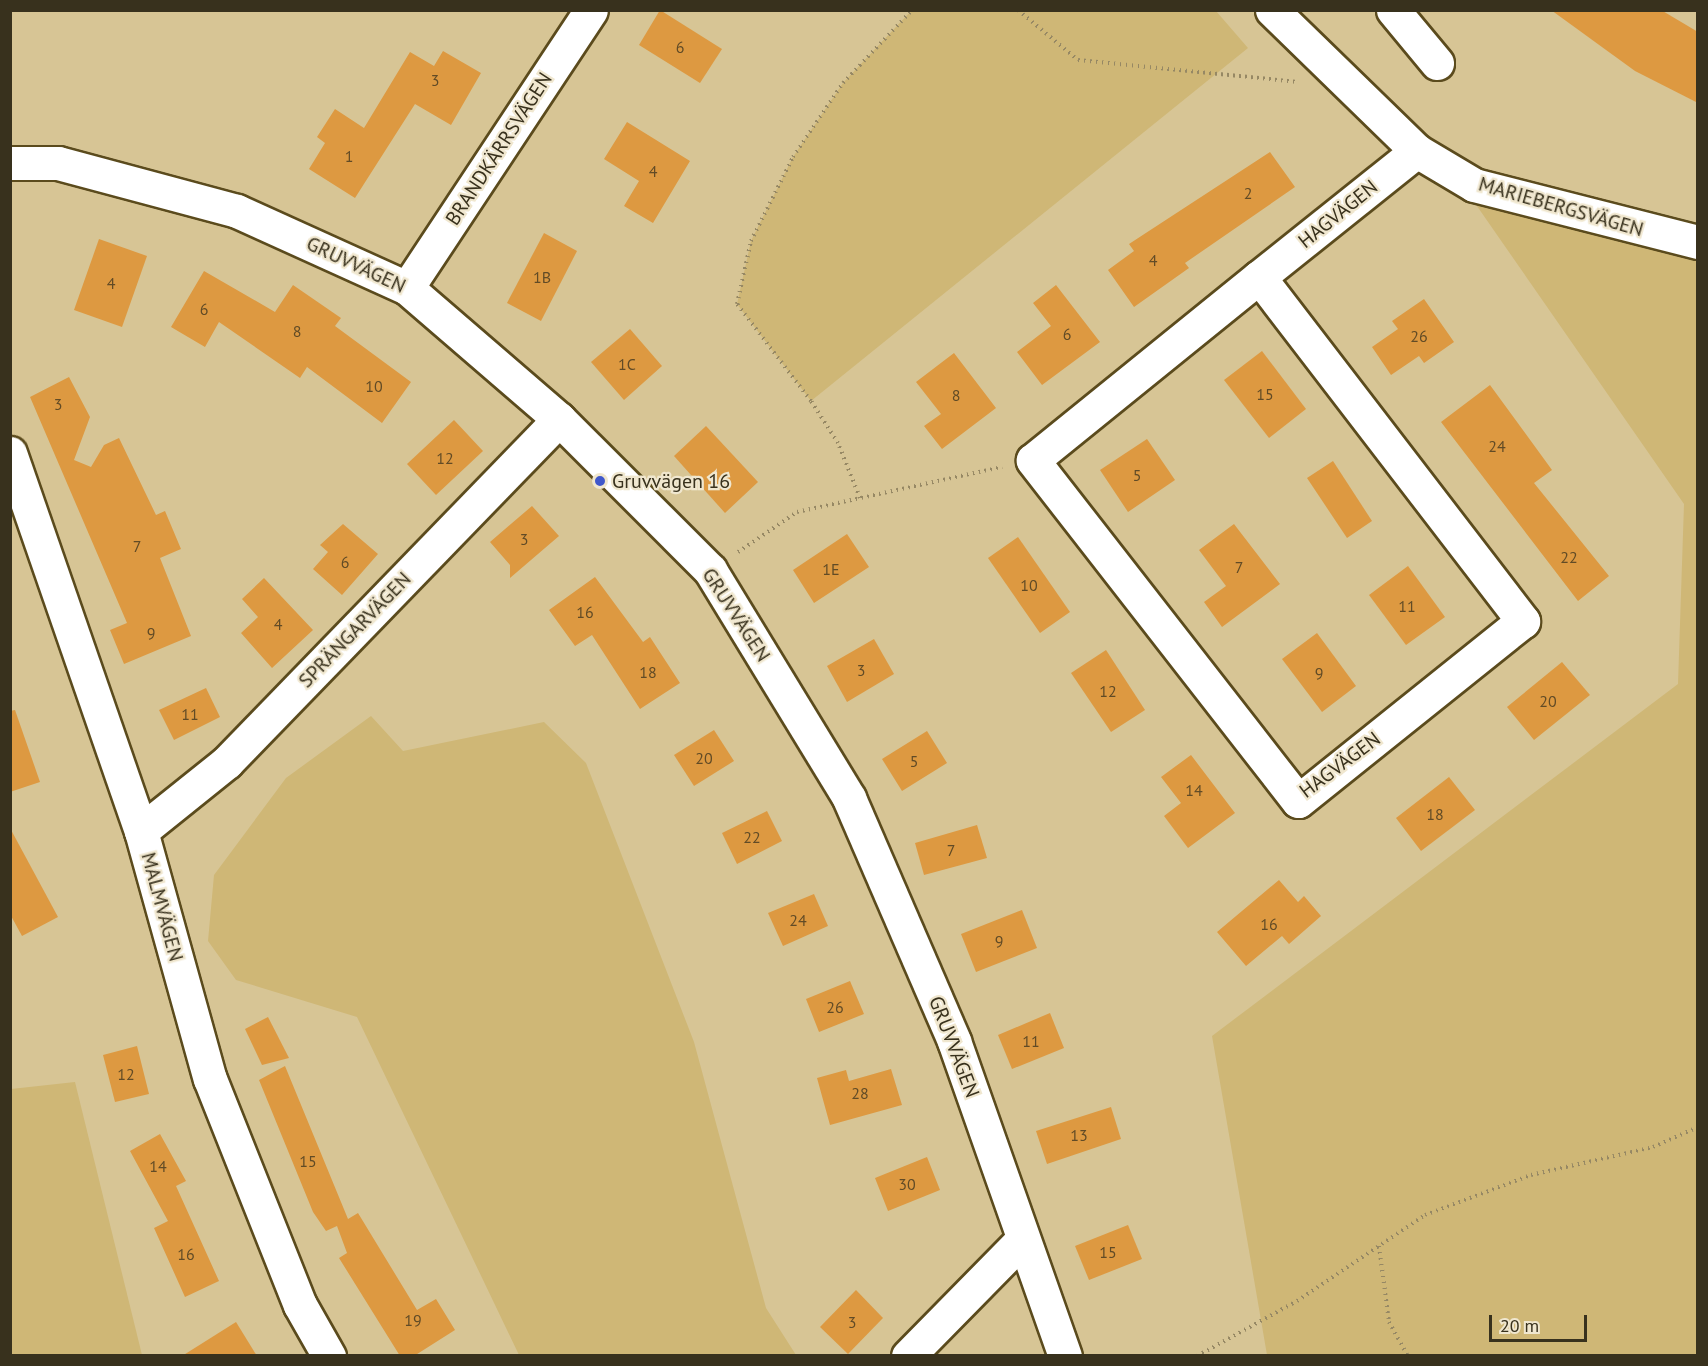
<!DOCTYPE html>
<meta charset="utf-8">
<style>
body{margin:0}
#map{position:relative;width:1708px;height:1366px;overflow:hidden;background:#d7c595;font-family:"PT Sans",sans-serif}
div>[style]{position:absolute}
.green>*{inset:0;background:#cfb776}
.building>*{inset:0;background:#dd9941}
.path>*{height:4px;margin-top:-2px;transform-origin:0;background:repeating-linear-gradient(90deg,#968864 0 1.5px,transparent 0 6px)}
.roads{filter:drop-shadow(2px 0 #5b4b1d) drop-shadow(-2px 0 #5b4b1d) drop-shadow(0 2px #5b4b1d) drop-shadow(0 -2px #5b4b1d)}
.street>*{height:33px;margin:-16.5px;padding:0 16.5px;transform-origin:16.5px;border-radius:16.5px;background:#fff}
.dots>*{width:16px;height:16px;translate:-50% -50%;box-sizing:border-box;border:3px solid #f0e7cf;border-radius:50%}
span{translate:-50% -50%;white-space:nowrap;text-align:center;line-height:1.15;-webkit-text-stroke:4.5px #f0e7cf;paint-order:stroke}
.number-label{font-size:16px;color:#614b26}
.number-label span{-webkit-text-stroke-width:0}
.street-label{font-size:20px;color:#38311d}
.poi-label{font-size:20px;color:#38311d}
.left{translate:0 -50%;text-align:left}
.frame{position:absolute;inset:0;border:12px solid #38311d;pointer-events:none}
.scale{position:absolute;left:1489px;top:1315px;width:98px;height:27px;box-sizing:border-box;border:3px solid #38311d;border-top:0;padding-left:8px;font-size:18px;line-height:21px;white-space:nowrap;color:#38311d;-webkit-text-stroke:4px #f0e7cf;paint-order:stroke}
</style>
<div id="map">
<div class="green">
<div style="clip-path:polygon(912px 10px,1216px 11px,1248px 48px,811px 401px,737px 304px,751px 241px,793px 157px,843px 83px)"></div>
<div style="clip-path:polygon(1470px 196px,1697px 259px,1697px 1355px,1267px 1355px,1212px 1036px,1678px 684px,1684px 504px)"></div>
<div style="clip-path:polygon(371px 716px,403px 751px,544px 722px,586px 763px,694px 1042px,766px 1308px,796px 1355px,519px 1355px,357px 1017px,236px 980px,208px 941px,214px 875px,286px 778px)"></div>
<div style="clip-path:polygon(75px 1082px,142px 1355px,11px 1355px,11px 1089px)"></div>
</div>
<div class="building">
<div style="clip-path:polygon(660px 10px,722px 49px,700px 83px,639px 45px)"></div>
<div style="clip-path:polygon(1551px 10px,1661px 10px,1698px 32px,1698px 103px,1635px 71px)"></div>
<div style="clip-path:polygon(443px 51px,481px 73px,451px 125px,415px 104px,355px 198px,309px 169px,325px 143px,317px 137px,335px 109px,364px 128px,410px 52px,434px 66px)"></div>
<div style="clip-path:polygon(627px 122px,690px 161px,653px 223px,624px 206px,639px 181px,604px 159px)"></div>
<div style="clip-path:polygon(1270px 152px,1295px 187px,1185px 263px,1189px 268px,1134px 307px,1108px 270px,1134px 251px,1129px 244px)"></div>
<div style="clip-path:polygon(544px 233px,577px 251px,541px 321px,507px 303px)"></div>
<div style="clip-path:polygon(99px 239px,147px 256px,122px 327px,74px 310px)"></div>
<div style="clip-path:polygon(204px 271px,275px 312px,293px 285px,341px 318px,335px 326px,411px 382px,382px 423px,307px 367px,300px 378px,219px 322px,205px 347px,171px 327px)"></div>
<div style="clip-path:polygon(1056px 285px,1100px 342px,1042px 385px,1017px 352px,1051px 326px,1033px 303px)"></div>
<div style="clip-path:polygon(1424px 299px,1454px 342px,1424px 363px,1419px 356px,1391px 375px,1372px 347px,1398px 329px,1392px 321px)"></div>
<div style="clip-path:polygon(630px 329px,662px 366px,624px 400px,591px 362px)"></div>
<div style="clip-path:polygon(1262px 351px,1306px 409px,1269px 438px,1224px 380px)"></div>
<div style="clip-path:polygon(954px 353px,996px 408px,942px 449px,924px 426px,941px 414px,916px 382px)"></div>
<div style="clip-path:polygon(69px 377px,90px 417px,74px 460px,91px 467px,104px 445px,119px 438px,156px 515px,165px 511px,181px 549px,160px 558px,191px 636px,124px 664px,110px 630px,127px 623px,30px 397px)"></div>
<div style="clip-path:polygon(1490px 385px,1552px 470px,1534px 483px,1609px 576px,1578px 601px,1441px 422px)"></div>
<div style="clip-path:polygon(454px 420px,483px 451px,436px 495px,407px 464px)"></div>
<div style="clip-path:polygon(706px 426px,758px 482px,725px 513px,674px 456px)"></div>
<div style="clip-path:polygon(1147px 439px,1175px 480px,1128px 512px,1100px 470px)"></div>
<div style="clip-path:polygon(1333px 461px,1372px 521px,1347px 538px,1307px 478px)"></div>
<div style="clip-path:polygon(532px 506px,559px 536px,510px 578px,510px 565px,490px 542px)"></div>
<div style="clip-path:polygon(343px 524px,378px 554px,342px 595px,313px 569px,328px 552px,320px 545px)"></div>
<div style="clip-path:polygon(1234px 524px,1280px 584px,1222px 627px,1204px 602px,1226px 586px,1199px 550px)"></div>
<div style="clip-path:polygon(847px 534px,869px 567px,814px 603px,793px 570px)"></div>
<div style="clip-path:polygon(1018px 537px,1070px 612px,1040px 633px,988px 558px)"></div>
<div style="clip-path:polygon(1408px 566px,1445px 617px,1406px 645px,1369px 595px)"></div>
<div style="clip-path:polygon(595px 577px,643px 642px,650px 637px,680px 683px,640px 709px,592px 635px,575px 646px,549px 610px)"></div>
<div style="clip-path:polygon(264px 578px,313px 630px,272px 668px,241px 633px,258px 617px,242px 599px)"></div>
<div style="clip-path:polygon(1317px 633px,1356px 686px,1322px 712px,1282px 659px)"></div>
<div style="clip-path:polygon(874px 639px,894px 674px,847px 702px,827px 666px)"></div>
<div style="clip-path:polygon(1106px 650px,1145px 710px,1111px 732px,1071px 673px)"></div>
<div style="clip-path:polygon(1562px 662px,1590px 695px,1534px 740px,1507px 707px)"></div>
<div style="clip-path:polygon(206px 688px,220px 717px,174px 740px,159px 710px)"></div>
<div style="clip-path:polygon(15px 710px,40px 782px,10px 792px,10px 711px)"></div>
<div style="clip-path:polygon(714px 730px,734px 761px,694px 786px,674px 755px)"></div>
<div style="clip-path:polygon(927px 731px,947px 763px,902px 791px,882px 759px)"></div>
<div style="clip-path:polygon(1191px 755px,1235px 813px,1188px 848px,1164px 816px,1181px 803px,1161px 777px)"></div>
<div style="clip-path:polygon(1449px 777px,1475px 810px,1421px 851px,1396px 818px)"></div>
<div style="clip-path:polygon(767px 811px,782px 841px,737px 864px,722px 833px)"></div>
<div style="clip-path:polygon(977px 825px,987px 858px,924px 875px,915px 843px)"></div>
<div style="clip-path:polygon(10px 828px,58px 917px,22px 936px,10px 914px)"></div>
<div style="clip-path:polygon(1279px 880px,1298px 902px,1304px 896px,1321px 916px,1289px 944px,1282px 936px,1246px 966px,1217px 932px)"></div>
<div style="clip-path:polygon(814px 894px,828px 926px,783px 946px,768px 913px)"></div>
<div style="clip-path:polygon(1022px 910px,1037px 948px,976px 972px,961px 934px)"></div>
<div style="clip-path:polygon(850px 981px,864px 1014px,819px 1032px,806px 999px)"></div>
<div style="clip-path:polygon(1050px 1013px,1064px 1048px,1012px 1069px,998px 1035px)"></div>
<div style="clip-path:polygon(268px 1017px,289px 1058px,262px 1065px,245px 1029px)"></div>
<div style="clip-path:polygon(137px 1046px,149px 1094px,115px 1102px,103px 1055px)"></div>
<div style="clip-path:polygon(285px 1066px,348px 1219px,358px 1213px,417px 1310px,436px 1299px,455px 1330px,414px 1356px,400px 1356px,339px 1258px,347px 1253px,337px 1226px,326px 1231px,313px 1212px,259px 1080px)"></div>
<div style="clip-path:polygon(891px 1069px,902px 1105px,830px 1125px,817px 1078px,846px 1070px,849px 1081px)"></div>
<div style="clip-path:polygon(1111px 1107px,1121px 1139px,1047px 1164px,1036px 1131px)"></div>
<div style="clip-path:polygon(160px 1134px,186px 1181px,176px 1186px,219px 1281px,185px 1297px,154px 1228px,168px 1221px,130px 1151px)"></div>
<div style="clip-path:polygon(927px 1157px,940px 1190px,888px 1211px,875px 1178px)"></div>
<div style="clip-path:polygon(1128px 1225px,1142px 1259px,1089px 1280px,1075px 1246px)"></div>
<div style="clip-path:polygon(856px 1290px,883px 1318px,848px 1354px,820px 1327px)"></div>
<div style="clip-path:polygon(236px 1322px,257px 1356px,182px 1356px)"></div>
</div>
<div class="path">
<div style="left:1018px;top:10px;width:78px;rotate:39.8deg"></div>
<div style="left:1078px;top:60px;width:221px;rotate:5.7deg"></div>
<div style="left:10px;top:14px;width:6px;rotate:-39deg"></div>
<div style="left:860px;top:498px;width:59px;rotate:-111.8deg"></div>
<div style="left:838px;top:443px;width:50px;rotate:-122.7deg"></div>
<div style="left:811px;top:401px;width:122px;rotate:-127.3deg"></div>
<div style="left:737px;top:304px;width:65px;rotate:-77.5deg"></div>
<div style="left:751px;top:241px;width:94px;rotate:-63.4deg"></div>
<div style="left:793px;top:157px;width:89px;rotate:-56deg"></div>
<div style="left:843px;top:83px;width:100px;rotate:-46.6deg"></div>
<div style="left:738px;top:552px;width:71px;rotate:-34.1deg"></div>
<div style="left:797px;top:512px;width:210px;rotate:-12.4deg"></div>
<div style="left:1379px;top:1246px;width:77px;rotate:82.5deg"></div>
<div style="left:1389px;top:1322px;width:39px;rotate:61deg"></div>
<div style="left:1197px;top:1356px;width:114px;rotate:-28.8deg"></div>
<div style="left:1297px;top:1301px;width:154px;rotate:-33.9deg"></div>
<div style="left:1425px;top:1215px;width:113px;rotate:-20.7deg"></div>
<div style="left:1531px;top:1175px;width:125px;rotate:-12.9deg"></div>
<div style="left:1653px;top:1147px;width:49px;rotate:-24deg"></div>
</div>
<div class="roads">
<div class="street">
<div style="left:1272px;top:10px;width:202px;rotate:44.2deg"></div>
<div style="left:1417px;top:151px;width:66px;rotate:30.8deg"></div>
<div style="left:1474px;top:185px;width:231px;rotate:14.3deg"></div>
<div style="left:1393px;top:10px;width:69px;rotate:50.3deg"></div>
<div style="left:10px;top:163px;width:48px"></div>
<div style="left:58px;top:163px;width:185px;rotate:15deg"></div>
<div style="left:237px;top:211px;width:187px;rotate:24.4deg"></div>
<div style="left:407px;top:288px;width:201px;rotate:40.8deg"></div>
<div style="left:559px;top:419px;width:214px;rotate:45deg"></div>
<div style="left:710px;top:570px;width:267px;rotate:58.6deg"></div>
<div style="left:849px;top:798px;width:265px;rotate:66.6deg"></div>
<div style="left:954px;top:1041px;width:334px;rotate:70.6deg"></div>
<div style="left:1259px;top:277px;width:434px;rotate:52.5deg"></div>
<div style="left:1523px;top:621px;width:288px;rotate:141.3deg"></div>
<div style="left:1298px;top:801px;width:432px;rotate:-127.9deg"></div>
<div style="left:1033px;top:460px;width:291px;rotate:-39deg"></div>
<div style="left:1259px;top:277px;width:202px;rotate:-38.6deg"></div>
<div style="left:407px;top:288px;width:333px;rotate:-56.5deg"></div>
<div style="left:10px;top:453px;width:400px;rotate:70.9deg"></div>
<div style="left:141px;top:831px;width:257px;rotate:74.5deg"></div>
<div style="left:210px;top:1079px;width:243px;rotate:68.3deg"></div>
<div style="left:300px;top:1305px;width:59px;rotate:60.4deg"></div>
<div style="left:141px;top:831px;width:110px;rotate:-38.7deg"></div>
<div style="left:227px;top:762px;width:477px;rotate:-45.9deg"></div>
<div style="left:908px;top:1356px;width:164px;rotate:-45.5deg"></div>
</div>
</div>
<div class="dots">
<div style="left:600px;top:481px;background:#4058cb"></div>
</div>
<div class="number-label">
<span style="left:680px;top:47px">6</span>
<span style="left:435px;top:80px">3</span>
<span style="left:349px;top:156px">1</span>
<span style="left:653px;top:171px">4</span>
<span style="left:1248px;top:193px">2</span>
<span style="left:1153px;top:260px">4</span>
<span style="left:542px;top:277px">1B</span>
<span style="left:111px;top:283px">4</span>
<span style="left:204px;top:309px">6</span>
<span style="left:297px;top:331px">8</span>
<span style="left:1067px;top:334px">6</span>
<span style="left:1419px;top:336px">26</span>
<span style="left:627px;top:364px">1C</span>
<span style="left:374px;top:386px">10</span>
<span style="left:1265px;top:394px">15</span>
<span style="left:956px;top:395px">8</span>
<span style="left:58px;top:404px">3</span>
<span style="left:1497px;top:446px">24</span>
<span style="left:445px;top:458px">12</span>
<span style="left:1137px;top:475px">5</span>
<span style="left:524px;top:539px">3</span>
<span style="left:137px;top:546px">7</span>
<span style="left:1569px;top:557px">22</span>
<span style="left:345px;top:562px">6</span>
<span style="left:1239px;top:567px">7</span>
<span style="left:831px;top:569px">1E</span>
<span style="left:1029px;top:585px">10</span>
<span style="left:1407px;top:606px">11</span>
<span style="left:585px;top:612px">16</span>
<span style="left:278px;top:624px">4</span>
<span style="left:151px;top:633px">9</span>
<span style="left:861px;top:670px">3</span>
<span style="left:648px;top:672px">18</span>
<span style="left:1319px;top:673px">9</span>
<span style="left:1108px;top:691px">12</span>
<span style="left:1548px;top:701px">20</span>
<span style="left:190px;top:714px">11</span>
<span style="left:704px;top:758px">20</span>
<span style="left:914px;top:761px">5</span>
<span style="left:1194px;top:790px">14</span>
<span style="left:1435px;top:814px">18</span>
<span style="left:752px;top:837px">22</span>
<span style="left:951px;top:850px">7</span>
<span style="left:798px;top:920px">24</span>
<span style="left:1269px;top:924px">16</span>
<span style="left:999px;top:941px">9</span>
<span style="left:835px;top:1007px">26</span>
<span style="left:1031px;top:1041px">11</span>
<span style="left:126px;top:1074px">12</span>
<span style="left:860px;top:1093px">28</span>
<span style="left:1079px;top:1135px">13</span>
<span style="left:308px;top:1161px">15</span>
<span style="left:158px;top:1166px">14</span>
<span style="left:907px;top:1184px">30</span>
<span style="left:1108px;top:1252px">15</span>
<span style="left:186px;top:1254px">16</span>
<span style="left:413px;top:1320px">19</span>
<span style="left:852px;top:1322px">3</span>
</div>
<div class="street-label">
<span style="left:499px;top:149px;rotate:-57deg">BRANDKÄRRSVÄGEN</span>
<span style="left:1561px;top:207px;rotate:16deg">MARIEBERGSVÄGEN</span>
<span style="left:1338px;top:214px;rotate:-39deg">HAGVÄGEN</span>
<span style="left:356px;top:265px;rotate:25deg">GRUVVÄGEN</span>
<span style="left:736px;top:615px;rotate:57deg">GRUVVÄGEN</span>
<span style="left:355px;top:630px;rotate:-46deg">SPRÄNGARVÄGEN</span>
<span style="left:1340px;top:765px;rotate:-37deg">HAGVÄGEN</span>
<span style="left:162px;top:907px;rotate:75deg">MALMVÄGEN</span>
<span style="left:954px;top:1047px;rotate:69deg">GRUVVÄGEN</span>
</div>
<div class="poi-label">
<span class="left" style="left:612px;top:481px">Gruvvägen 16</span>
</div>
<div class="frame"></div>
<div class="scale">20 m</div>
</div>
